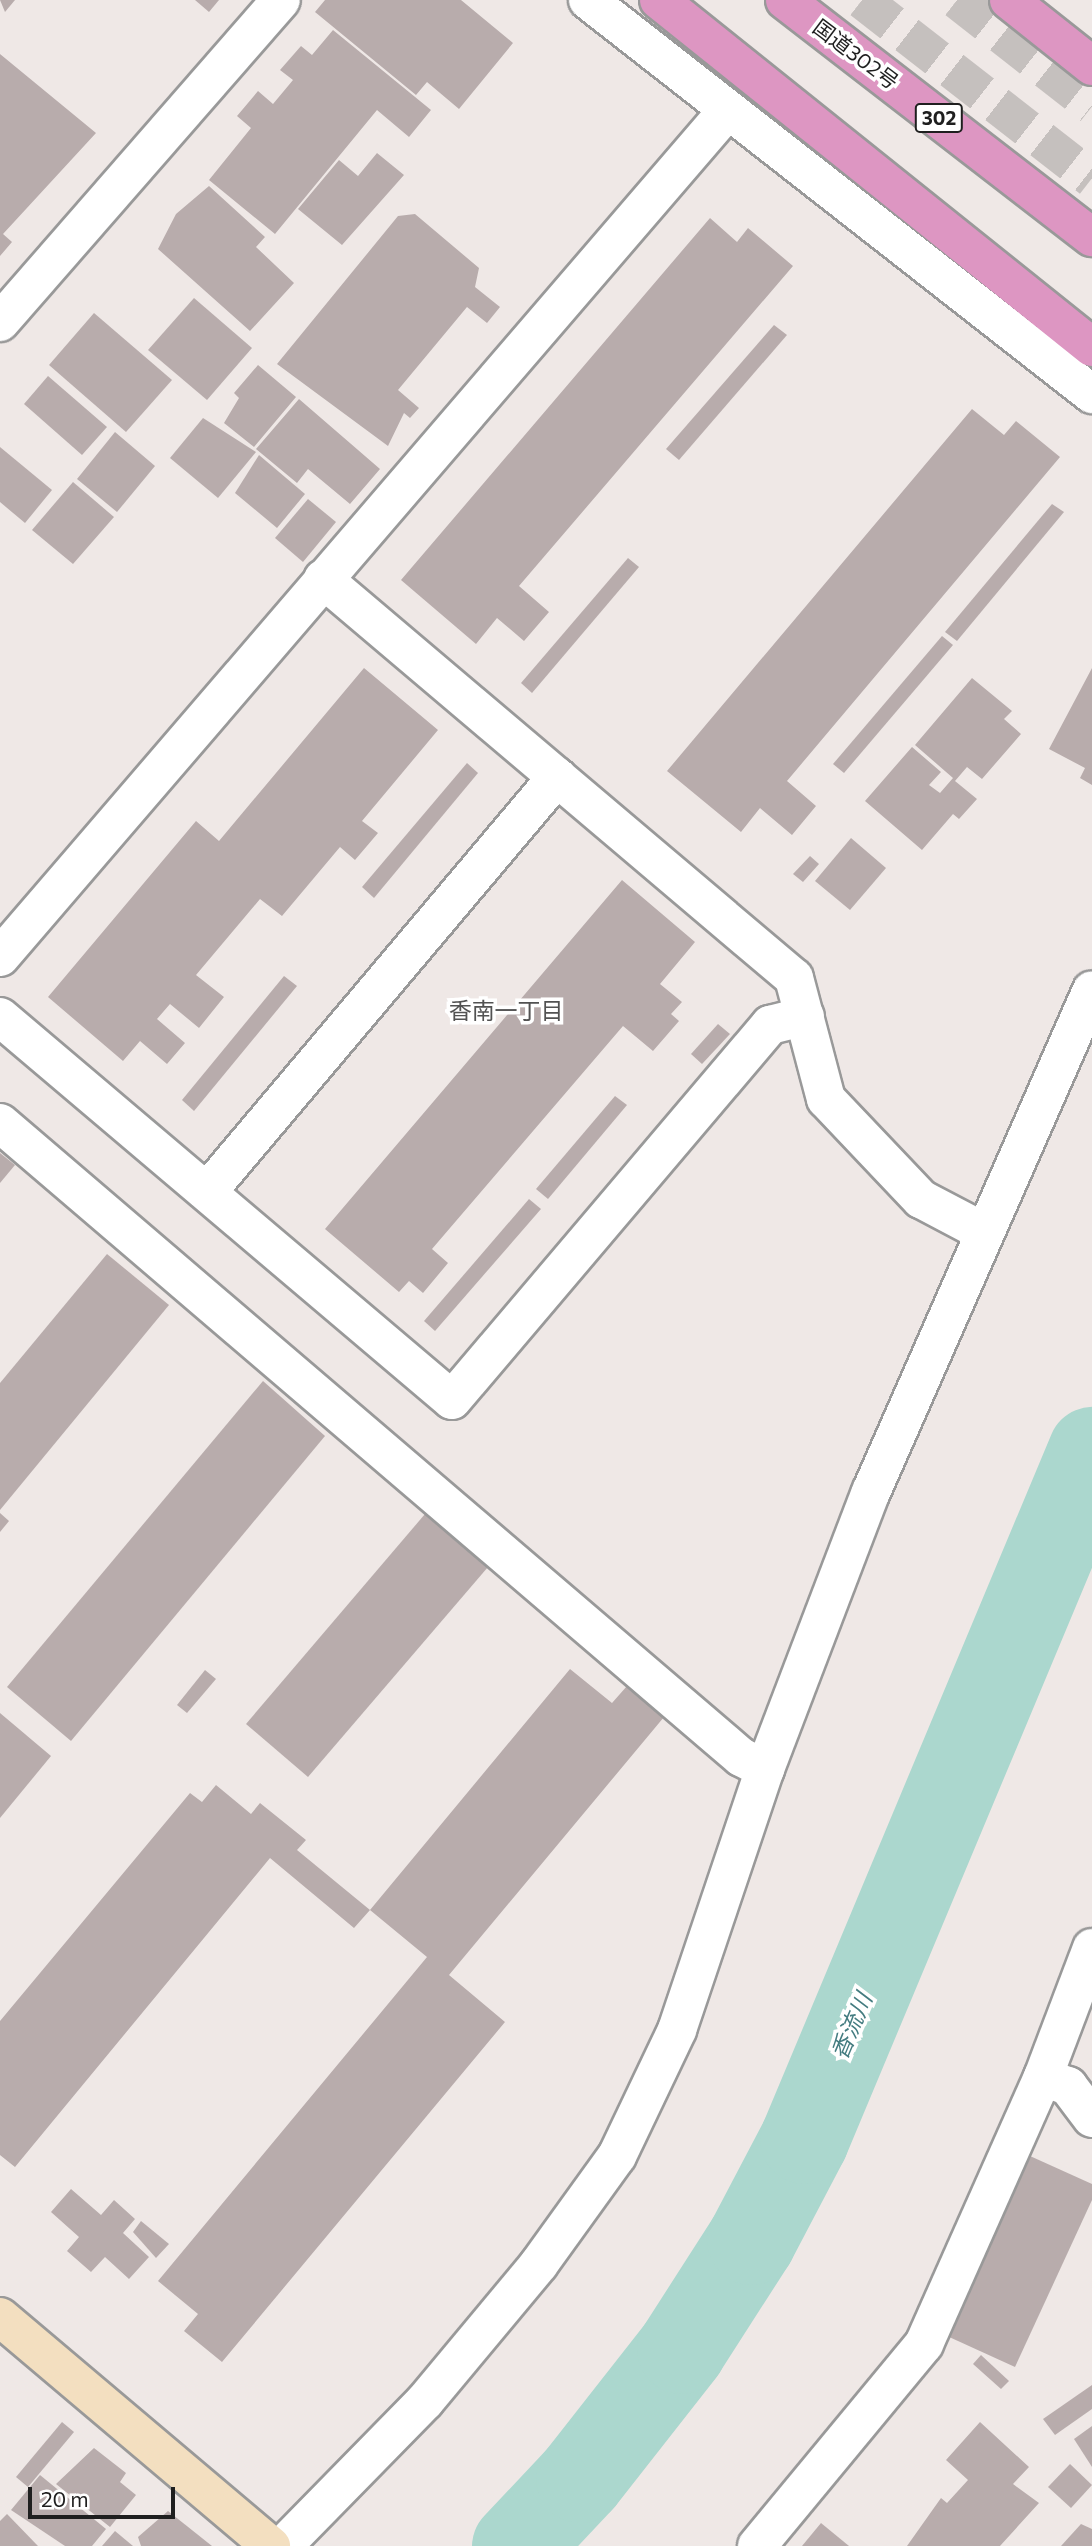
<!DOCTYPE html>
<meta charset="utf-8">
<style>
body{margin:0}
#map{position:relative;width:1092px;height:2546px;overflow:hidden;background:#efe8e6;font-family:Commissioner,"Noto Sans JP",sans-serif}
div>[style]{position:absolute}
.river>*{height:89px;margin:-44.5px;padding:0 44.5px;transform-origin:44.5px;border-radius:44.5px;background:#abd7ce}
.building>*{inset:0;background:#b8acac}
.highway-tunnel>*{height:38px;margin-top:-19px;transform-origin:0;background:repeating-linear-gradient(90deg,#c5c0be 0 38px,transparent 0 57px)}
.roads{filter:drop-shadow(2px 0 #999) drop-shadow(-2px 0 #999) drop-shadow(0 2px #999) drop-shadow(0 -2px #999)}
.street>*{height:38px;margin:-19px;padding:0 19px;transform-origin:19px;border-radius:19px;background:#fff}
.secondary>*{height:38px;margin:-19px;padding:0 19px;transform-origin:19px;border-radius:19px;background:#f3dfc0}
.highway>*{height:38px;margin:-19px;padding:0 19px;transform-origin:19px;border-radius:19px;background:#dd96c2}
span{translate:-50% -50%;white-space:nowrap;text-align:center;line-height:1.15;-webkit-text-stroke:7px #fff;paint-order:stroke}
.shield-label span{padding:2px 5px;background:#fff;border:2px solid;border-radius:5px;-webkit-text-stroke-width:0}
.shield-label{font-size:19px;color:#1f1f1f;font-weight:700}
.street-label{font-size:21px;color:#1f1f1f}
.neighbourhood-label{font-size:23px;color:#525252}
.water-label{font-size:23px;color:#447c80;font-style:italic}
.scale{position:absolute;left:28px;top:2487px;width:147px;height:32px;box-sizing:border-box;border:4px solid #1f1f1f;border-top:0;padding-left:9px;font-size:21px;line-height:24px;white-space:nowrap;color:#1f1f1f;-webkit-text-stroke:5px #fff;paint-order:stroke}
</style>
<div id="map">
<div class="river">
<div style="left:516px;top:2546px;width:93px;rotate:-46.7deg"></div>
<div style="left:580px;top:2478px;width:164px;rotate:-51.9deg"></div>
<div style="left:681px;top:2349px;width:130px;rotate:-57.3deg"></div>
<div style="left:751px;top:2240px;width:114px;rotate:-62.3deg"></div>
<div style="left:804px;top:2139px;width:746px;rotate:-67.29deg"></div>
</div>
<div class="building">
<div style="clip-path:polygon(0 0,15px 0,5px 12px)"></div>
<div style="clip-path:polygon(195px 0,219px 0,209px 12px)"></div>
<div style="clip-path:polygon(325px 0,461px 0,513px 43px,459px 109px,427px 82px,416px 95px,315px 12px)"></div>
<div style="clip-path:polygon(333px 30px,431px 110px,409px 137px,377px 110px,275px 234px,209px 180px,251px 128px,237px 116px,258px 91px,273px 104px,293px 80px,280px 70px,301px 46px,312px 55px)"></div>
<div style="clip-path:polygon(0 54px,96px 133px,3px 234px,12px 242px,0 256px)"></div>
<div style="clip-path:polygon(377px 153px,404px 175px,342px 245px,298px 209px,339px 160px,358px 176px)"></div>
<div style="clip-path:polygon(209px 186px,265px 237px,256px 247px,294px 283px,250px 331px,158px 249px,176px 214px)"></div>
<div style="clip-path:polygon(415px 214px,479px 268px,475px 287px,500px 307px,487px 323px,467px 307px,398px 390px,419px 408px,410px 418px,404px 413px,388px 446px,277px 364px,398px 216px)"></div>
<div style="clip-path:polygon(710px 218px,737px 242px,748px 228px,793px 266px,519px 586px,549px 612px,524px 641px,497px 618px,476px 644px,401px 580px)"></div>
<div style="clip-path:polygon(194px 298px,252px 348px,207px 400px,148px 350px)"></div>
<div style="clip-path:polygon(94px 313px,172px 380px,126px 432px,49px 365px)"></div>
<div style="clip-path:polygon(774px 325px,787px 335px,679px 460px,666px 449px)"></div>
<div style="clip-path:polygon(258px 365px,296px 397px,254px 447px,224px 423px,239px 398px,234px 393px)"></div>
<div style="clip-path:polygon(48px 376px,107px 427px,82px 455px,24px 404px)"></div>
<div style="clip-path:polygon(299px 399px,380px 469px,350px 504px,308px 469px,297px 483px,256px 449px)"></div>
<div style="clip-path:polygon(972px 409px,1004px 435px,1016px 421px,1060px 457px,787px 781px,816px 806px,792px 835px,760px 808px,741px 832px,667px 771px)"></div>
<div style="clip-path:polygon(203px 418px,256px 452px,218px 498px,170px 458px)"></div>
<div style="clip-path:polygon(115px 432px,155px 466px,117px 512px,77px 479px)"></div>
<div style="clip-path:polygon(0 447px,52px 490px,25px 523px,0 502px)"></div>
<div style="clip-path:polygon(259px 455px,305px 494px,277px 528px,235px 493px)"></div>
<div style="clip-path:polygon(73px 482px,114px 517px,73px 564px,32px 530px)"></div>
<div style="clip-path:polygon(308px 499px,336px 522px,303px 562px,275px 538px)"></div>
<div style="clip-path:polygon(1052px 504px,1064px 512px,957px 641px,945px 632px)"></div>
<div style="clip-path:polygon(628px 558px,639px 567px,532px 693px,521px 683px)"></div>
<div style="clip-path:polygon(942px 636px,953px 645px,844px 773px,833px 764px)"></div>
<div style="clip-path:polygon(364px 668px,438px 730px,362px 821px,378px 833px,355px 860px,340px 847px,282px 916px,260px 899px,196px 975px,224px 997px,199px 1028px,170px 1004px,157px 1019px,185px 1043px,167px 1064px,140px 1041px,123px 1061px,48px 997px,196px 821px,219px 841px)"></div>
<div style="clip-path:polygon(1092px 668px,1092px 785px,1080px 778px,1085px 768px,1049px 749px)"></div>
<div style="clip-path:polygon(972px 678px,1012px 711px,1004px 719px,1021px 734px,982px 779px,967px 767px,955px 781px,977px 799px,959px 819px,953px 814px,922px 850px,865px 801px,912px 747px,941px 772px,929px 785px,940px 793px,953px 778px,915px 745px)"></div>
<div style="clip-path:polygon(467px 763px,478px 773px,374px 898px,362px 887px)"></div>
<div style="clip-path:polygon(851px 838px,886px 868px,850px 910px,815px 881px)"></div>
<div style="clip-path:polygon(810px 856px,819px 864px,803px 882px,793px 874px)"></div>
<div style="clip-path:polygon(622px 880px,695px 942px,660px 984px,682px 1002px,671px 1014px,679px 1021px,653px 1051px,623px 1026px,432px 1249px,448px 1263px,423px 1293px,409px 1281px,399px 1292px,325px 1229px)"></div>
<div style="clip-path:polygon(284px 976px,297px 986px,194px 1111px,182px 1100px)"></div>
<div style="clip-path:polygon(718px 1024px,730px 1034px,702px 1064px,691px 1054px)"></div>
<div style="clip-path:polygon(615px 1096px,627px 1105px,548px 1199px,536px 1189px)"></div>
<div style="clip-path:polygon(0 1153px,15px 1165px,0 1183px)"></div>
<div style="clip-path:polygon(529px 1199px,541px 1209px,435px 1331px,424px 1321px)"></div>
<div style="clip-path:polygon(107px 1254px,169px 1305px,0 1510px,0 1383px)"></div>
<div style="clip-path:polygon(263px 1381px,325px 1436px,71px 1741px,7px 1687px)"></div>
<div style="clip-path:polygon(0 1513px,9px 1521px,0 1532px)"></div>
<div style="clip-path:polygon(425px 1514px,488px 1567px,308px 1777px,246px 1724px)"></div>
<div style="clip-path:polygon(570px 1669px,612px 1703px,627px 1686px,664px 1717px,449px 1975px,505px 2022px,222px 2362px,184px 2331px,198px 2314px,158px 2281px,427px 1957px,370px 1910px)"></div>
<div style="clip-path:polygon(205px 1670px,216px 1679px,187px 1713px,177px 1705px)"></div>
<div style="clip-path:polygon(0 1713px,51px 1756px,0 1818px)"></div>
<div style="clip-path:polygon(216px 1785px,251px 1814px,260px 1803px,306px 1840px,297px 1850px,370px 1910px,354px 1928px,270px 1858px,15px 2167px,0 2155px,0 2021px,190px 1793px,202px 1802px)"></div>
<div style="clip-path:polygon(1030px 2156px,1092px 2184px,1092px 2200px,1015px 2367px,947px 2336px)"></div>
<div style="clip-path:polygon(71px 2189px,101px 2215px,114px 2200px,135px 2219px,123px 2233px,149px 2257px,129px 2279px,105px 2257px,91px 2272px,67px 2251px,79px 2237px,51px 2212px)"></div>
<div style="clip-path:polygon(141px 2221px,169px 2244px,156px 2258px,133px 2232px)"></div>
<div style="clip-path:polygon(981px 2355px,1009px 2381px,1001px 2389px,973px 2364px)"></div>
<div style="clip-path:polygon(1092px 2385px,1092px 2409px,1055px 2435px,1043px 2419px)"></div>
<div style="clip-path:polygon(62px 2422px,74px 2432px,28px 2487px,16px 2477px)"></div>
<div style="clip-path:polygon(980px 2422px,1029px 2467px,1013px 2484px,1039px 2503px,1000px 2546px,907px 2546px,941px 2498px,947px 2503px,968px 2480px,946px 2460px)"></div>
<div style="clip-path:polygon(1092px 2426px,1092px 2467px,1074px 2439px)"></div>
<div style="clip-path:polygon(94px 2448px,126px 2473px,120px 2482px,136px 2495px,110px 2527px,56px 2484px)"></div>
<div style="clip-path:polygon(1070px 2464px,1092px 2485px,1071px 2508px,1048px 2487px)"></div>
<div style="clip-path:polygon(40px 2475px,106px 2529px,92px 2546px,65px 2546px,11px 2510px)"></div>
<div style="clip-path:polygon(168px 2511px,212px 2546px,141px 2546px,138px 2537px)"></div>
<div style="clip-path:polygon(7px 2514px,38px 2546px,0 2546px,0 2521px)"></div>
<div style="clip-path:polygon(821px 2523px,849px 2546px,802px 2546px)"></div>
<div style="clip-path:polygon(1081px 2524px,1092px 2529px,1092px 2546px,1061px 2546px)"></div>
<div style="clip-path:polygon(115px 2531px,133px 2546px,102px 2546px)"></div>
</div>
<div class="highway-tunnel">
<div style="left:862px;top:0;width:291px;rotate:37.9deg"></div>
<div style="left:957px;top:0;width:172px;rotate:38.1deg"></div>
</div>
<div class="roads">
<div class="street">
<div style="left:588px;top:0;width:640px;rotate:38.02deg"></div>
<div style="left:0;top:322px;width:427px;rotate:-48.9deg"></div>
<div style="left:323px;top:579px;width:617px;rotate:40.27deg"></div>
<div style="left:794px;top:978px;width:125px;rotate:75.2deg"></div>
<div style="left:826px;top:1099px;width:138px;rotate:46.5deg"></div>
<div style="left:921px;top:1199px;width:69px;rotate:27.7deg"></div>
<div style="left:0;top:957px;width:1115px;rotate:-49.33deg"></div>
<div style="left:0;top:1017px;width:592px;rotate:40.28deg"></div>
<div style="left:452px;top:1400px;width:492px;rotate:-49.7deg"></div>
<div style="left:770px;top:1025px;width:36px;rotate:-14deg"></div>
<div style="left:0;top:1123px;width:975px;rotate:40.55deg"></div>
<div style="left:741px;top:1757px;width:27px;rotate:27deg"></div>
<div style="left:207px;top:1192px;width:543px;rotate:-49.86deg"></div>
<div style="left:1043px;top:2077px;width:27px;rotate:20deg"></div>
<div style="left:1068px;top:2086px;width:40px;rotate:53deg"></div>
<div style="left:283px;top:2546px;width:203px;rotate:-45.6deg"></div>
<div style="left:425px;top:2401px;width:178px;rotate:-50.2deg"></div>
<div style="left:539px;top:2264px;width:133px;rotate:-54.2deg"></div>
<div style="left:617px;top:2156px;width:140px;rotate:-64.5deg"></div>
<div style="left:677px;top:2030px;width:275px;rotate:-71.4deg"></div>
<div style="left:765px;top:1769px;width:297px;rotate:-69.1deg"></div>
<div style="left:871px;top:1492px;width:548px;rotate:-66.24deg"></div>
<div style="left:757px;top:2546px;width:262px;rotate:-50.4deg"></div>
<div style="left:924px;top:2344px;width:292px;rotate:-66deg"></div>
<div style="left:1043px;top:2077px;width:138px;rotate:-69.2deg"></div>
</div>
<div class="secondary">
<div style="left:0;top:2317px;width:355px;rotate:40.2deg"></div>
</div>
<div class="highway">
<div style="left:659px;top:0;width:555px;rotate:38.71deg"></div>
<div style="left:785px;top:0;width:388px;rotate:37.7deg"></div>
<div style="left:1009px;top:0;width:106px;rotate:38.5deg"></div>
</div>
</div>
<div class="shield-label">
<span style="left:939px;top:118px">302</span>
</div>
<div class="street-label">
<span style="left:856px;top:54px;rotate:37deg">国道302号</span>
</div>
<div class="neighbourhood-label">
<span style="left:506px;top:1010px">香南一丁目</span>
</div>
<div class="water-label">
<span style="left:851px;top:2026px;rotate:-67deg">香流川</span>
</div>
<div class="scale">20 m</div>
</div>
